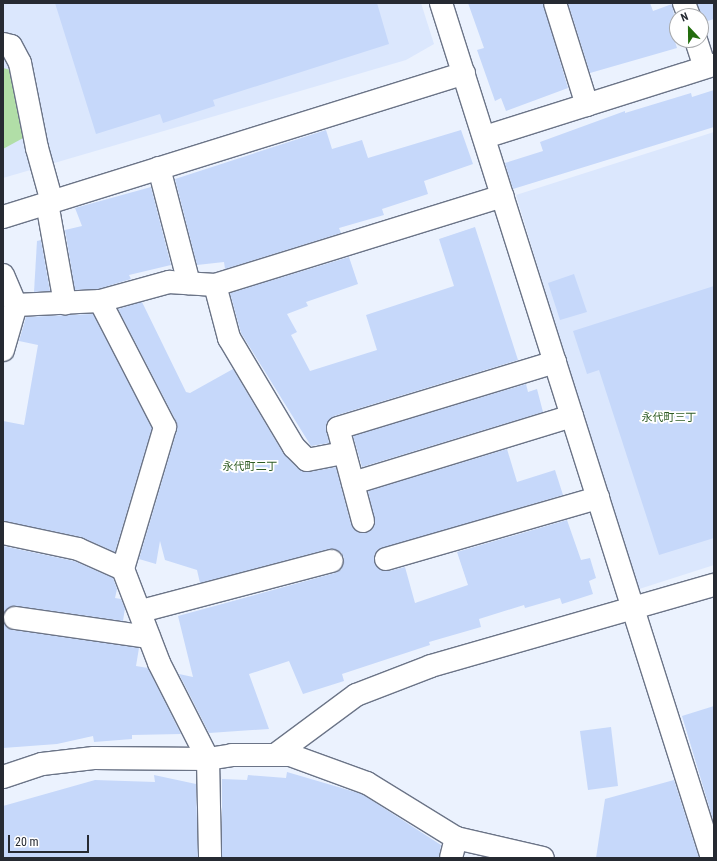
<!DOCTYPE html>
<meta charset="utf-8">
<style>
body{margin:0}
#map{position:relative;width:717px;height:861px;overflow:hidden;background:#ebf2fe;font-family:"Roboto Condensed","Noto Sans JP",sans-serif}
div>[style]{position:absolute}
.built>*{inset:0;background:#dbe7fd}
.green>*{inset:0;background:#b1dea7}
.building>*{inset:0;background:#c6d8fa}
.roads{filter:drop-shadow(1px 0 #6b7487) drop-shadow(-1px 0 #6b7487) drop-shadow(0 1px #6b7487) drop-shadow(0 -1px #6b7487)}
.minor>*{height:22px;margin:-11px;padding:0 11px;transform-origin:11px;border-radius:11px;background:#fff}
span{translate:-50% -50%;white-space:nowrap;text-align:center;line-height:1.15;-webkit-text-stroke:3.5px #fff;paint-order:stroke}
.neighbourhood-label{font-size:11px;color:#2e5c24}
.frame{position:absolute;inset:0;border:4px solid #262a32;pointer-events:none}
.north{position:absolute;left:669px;top:8px;width:40px;height:40px;box-sizing:border-box;background:#fff;border:1px solid #a8aaad;border-radius:50%;rotate:338deg;font-size:11px;font-weight:700;line-height:16px;text-align:center;color:#262a32}
.north::after{content:'';display:block;margin:auto;width:14px;height:18px;background:#236d0e;clip-path:polygon(50% 0,100% 100%,50% 72%,0 100%)}
.scale{position:absolute;left:8px;top:835px;width:81px;height:18px;box-sizing:border-box;border:2px solid #262a32;border-top:0;padding-left:5px;font-size:12px;line-height:14px;white-space:nowrap;color:#262a32;-webkit-text-stroke:3px #fff;paint-order:stroke}
</style>
<div id="map">
<div class="built">
<div style="clip-path:polygon(3px 3px,421px 3px,434px 44px,406px 60px,3px 178px)"></div>
<div style="clip-path:polygon(714px 132px,714px 565px,636px 590px,516px 195px)"></div>
</div>
<div class="green">
<div style="clip-path:polygon(3px 68px,11px 70px,25px 137px,3px 149px)"></div>
</div>
<div class="building">
<div style="clip-path:polygon(55px 3px,377px 3px,389px 44px,213px 100px,215px 106px,163px 123px,160px 114px,96px 134px)"></div>
<div style="clip-path:polygon(468px 3px,543px 3px,568px 88px,506px 111px,501px 98px,495px 101px,477px 50px,484px 48px)"></div>
<div style="clip-path:polygon(568px 3px,650px 3px,653px 11px,672px 4px,677px 31px,672px 32px,677px 48px,590px 73px)"></div>
<div style="clip-path:polygon(697px 3px,714px 3px,714px 19px,701px 23px)"></div>
<div style="clip-path:polygon(714px 90px,714px 127px,513px 189px,505px 163px,543px 151px,540px 142px,625px 111px,625px 113px,691px 93px,692px 97px)"></div>
<div style="clip-path:polygon(326px 130px,332px 149px,362px 140px,368px 158px,461px 130px,473px 164px,424px 181px,428px 194px,382px 209px,384px 215px,339px 228px,341px 233px,225px 269px,224px 262px,197px 265px,175px 179px)"></div>
<div style="clip-path:polygon(151px 187px,171px 265px,129px 275px,131px 279px,98px 289px,75px 290px,65px 230px,82px 226px,75px 208px)"></div>
<div style="clip-path:polygon(475px 227px,518px 360px,334px 416px,326px 425px,329px 443px,311px 446px,241px 333px,230px 293px,349px 257px,358px 284px,306px 302px,308px 306px,287px 314px,297px 332px,291px 335px,310px 371px,377px 350px,366px 315px,454px 286px,439px 239px)"></div>
<div style="clip-path:polygon(41px 240px,50px 291px,34px 292px,37px 241px)"></div>
<div style="clip-path:polygon(574px 274px,587px 312px,560px 320px,548px 283px)"></div>
<div style="clip-path:polygon(714px 286px,714px 538px,659px 555px,599px 370px,587px 374px,573px 331px)"></div>
<div style="clip-path:polygon(142px 302px,186px 392px,190px 393px,233px 369px,283px 453px,298px 469px,309px 472px,336px 467px,351px 524px,359px 533px,372px 530px,375px 524px,368px 491px,507px 449px,517px 482px,555px 470px,563px 495px,377px 550px,374px 556px,378px 568px,389px 571px,405px 567px,415px 603px,468px 585px,457px 552px,567px 520px,581px 560px,590px 558px,596px 578px,589px 581px,593px 594px,562px 604px,560px 598px,525px 608px,524px 605px,479px 619px,481px 627px,429px 642px,430px 645px,342px 674px,344px 681px,303px 694px,289px 661px,249px 674px,269px 729px,209px 733px,179px 674px,193px 677px,178px 616px,335px 573px,341px 570px,344px 558px,341px 552px,329px 549px,200px 583px,197px 570px,165px 560px,160px 541px,156px 564px,139px 559px,177px 430px,176px 421px,118px 309px)"></div>
<div style="clip-path:polygon(93px 314px,152px 428px,115px 552px,81px 537px,3px 521px,3px 421px,24px 425px,38px 345px,19px 341px,26px 317px)"></div>
<div style="clip-path:polygon(526px 384px,528px 392px,537px 389px,543px 412px,362px 467px,353px 436px)"></div>
<div style="clip-path:polygon(3px 546px,74px 561px,113px 578px,117px 589px,115px 598px,121px 599px,125px 608px,123px 621px,17px 606px,10px 607px,3px 615px)"></div>
<div style="clip-path:polygon(3px 620px,7px 628px,13px 630px,139px 648px,136px 666px,148px 668px,181px 734px,132px 735px,132px 739px,94px 742px,93px 736px,57px 744px,3px 748px)"></div>
<div style="clip-path:polygon(714px 706px,714px 823px,682px 716px)"></div>
<div style="clip-path:polygon(611px 727px,618px 786px,588px 790px,580px 731px)"></div>
<div style="clip-path:polygon(287px 772px,362px 794px,441px 845px,439px 858px,222px 858px,222px 779px,247px 780px,248px 775px,286px 778px)"></div>
<div style="clip-path:polygon(154px 775px,196px 784px,198px 858px,3px 858px,3px 806px,95px 780px,155px 782px)"></div>
<div style="clip-path:polygon(674px 780px,699px 858px,596px 858px,605px 799px)"></div>
</div>
<div class="roads">
<div class="minor">
<div style="left:441px;top:3px;width:897px;rotate:72.41deg"></div>
<div style="left:555px;top:3px;width:107px;rotate:72.6deg"></div>
<div style="left:684px;top:3px;width:14px;rotate:69deg"></div>
<div style="left:696px;top:40px;width:28px;rotate:72deg"></div>
<div style="left:3px;top:44px;width:8px;rotate:14deg"></div>
<div style="left:11px;top:46px;width:19px;rotate:62deg"></div>
<div style="left:20px;top:63px;width:87px;rotate:78.7deg"></div>
<div style="left:37px;top:148px;width:56px;rotate:74.5deg"></div>
<div style="left:485px;top:137px;width:240px;rotate:-17.5deg"></div>
<div style="left:159px;top:168px;width:119px;rotate:75.4deg"></div>
<div style="left:47px;top:203px;width:102px;rotate:79.8deg"></div>
<div style="left:3px;top:217px;width:483px;rotate:-17.3deg"></div>
<div style="left:3px;top:275px;width:33px;rotate:67deg"></div>
<div style="left:16px;top:305px;width:84px;rotate:-2.7deg"></div>
<div style="left:100px;top:301px;width:72px;rotate:-15.4deg"></div>
<div style="left:169px;top:282px;width:46px;rotate:3.7deg"></div>
<div style="left:215px;top:285px;width:301px;rotate:-17.2deg"></div>
<div style="left:215px;top:285px;width:55px;rotate:75.2deg"></div>
<div style="left:229px;top:338px;width:127px;rotate:59.2deg"></div>
<div style="left:294px;top:447px;width:18px;rotate:45deg"></div>
<div style="left:307px;top:460px;width:38px;rotate:-11deg"></div>
<div style="left:100px;top:301px;width:142px;rotate:62.7deg"></div>
<div style="left:165px;top:427px;width:148px;rotate:106.5deg"></div>
<div style="left:3px;top:350px;width:47px;rotate:-73.9deg"></div>
<div style="left:353px;top:483px;width:229px;rotate:-17deg"></div>
<div style="left:363px;top:521px;width:96px;rotate:-105deg"></div>
<div style="left:338px;top:428px;width:227px;rotate:-16.9deg"></div>
<div style="left:3px;top:533px;width:77px;rotate:12deg"></div>
<div style="left:78px;top:549px;width:49px;rotate:24deg"></div>
<div style="left:123px;top:569px;width:101px;rotate:69deg"></div>
<div style="left:159px;top:663px;width:108px;rotate:63deg"></div>
<div style="left:208px;top:759px;width:99px;rotate:88.8deg"></div>
<div style="left:386px;top:559px;width:221px;rotate:-16.1deg"></div>
<div style="left:141px;top:611px;width:197px;rotate:-14.7deg"></div>
<div style="left:15px;top:618px;width:135px;rotate:8.1deg"></div>
<div style="left:275px;top:755px;width:101px;rotate:-36.5deg"></div>
<div style="left:356px;top:695px;width:80px;rotate:-21.1deg"></div>
<div style="left:431px;top:666px;width:294px;rotate:-16deg"></div>
<div style="left:3px;top:777px;width:41px;rotate:-18.4deg"></div>
<div style="left:42px;top:764px;width:52px;rotate:-6.6deg"></div>
<div style="left:94px;top:758px;width:114px;rotate:0.5deg"></div>
<div style="left:208px;top:759px;width:24px;rotate:-9deg"></div>
<div style="left:232px;top:755px;width:58px"></div>
<div style="left:290px;top:755px;width:82px;rotate:20deg"></div>
<div style="left:367px;top:783px;width:105px;rotate:31.7deg"></div>
<div style="left:456px;top:838px;width:89px;rotate:12.9deg"></div>
<div style="left:451px;top:858px;width:21px;rotate:-76deg"></div>
</div>
</div>
<div class="neighbourhood-label">
<span style="left:669px;top:418px">永代町三丁</span>
<span style="left:250px;top:467px">永代町二丁</span>
</div>
<div class="frame"></div>
<div class="north">N</div>
<div class="scale">20 m</div>
</div>
